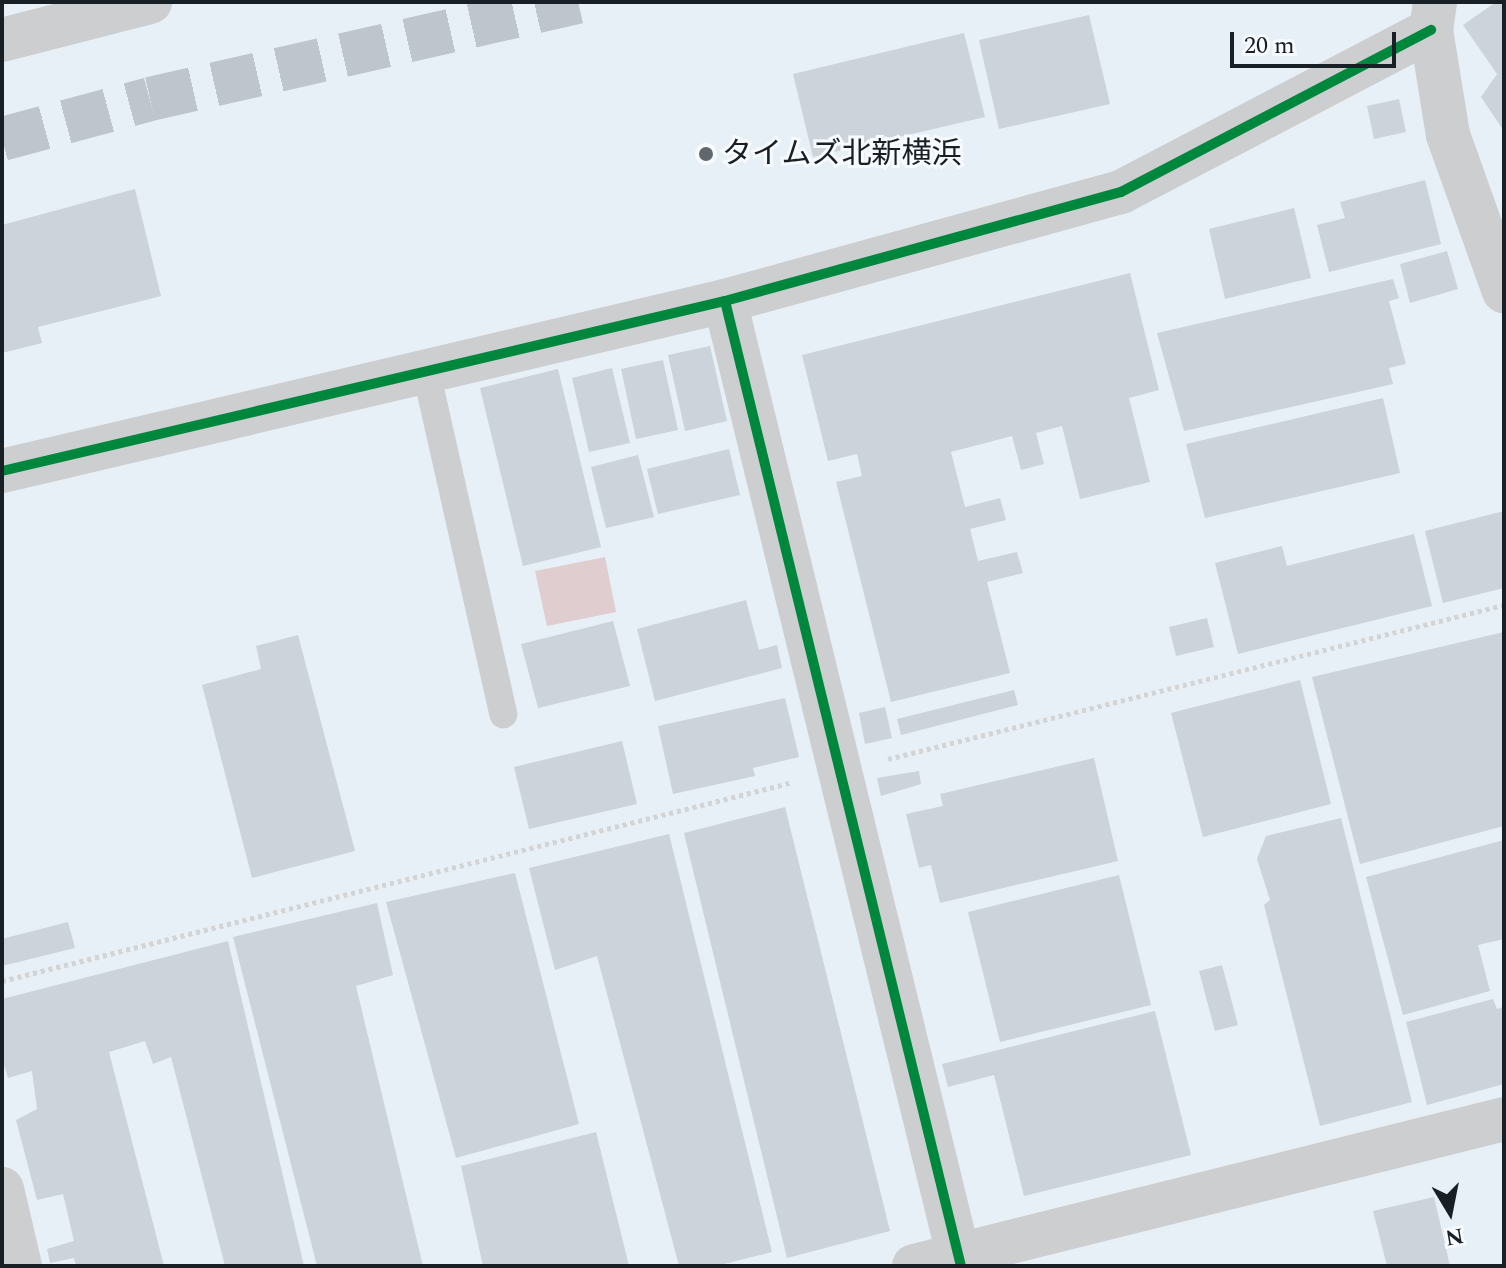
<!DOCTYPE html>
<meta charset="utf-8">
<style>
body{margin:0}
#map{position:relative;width:1506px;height:1268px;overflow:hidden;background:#e7eff7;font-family:Spectral,"Noto Sans JP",serif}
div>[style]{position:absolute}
.forest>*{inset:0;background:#dfcdcf}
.building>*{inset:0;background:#ccd3da}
.motorway-tunnel>*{height:44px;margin-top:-22px;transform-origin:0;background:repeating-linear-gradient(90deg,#bec5cd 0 44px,transparent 0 66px)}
.path>*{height:5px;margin-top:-2.5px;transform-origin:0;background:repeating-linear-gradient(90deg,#d2d4d6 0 4px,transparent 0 8px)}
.service>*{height:28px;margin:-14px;padding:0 14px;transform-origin:14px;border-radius:14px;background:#ccced0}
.minor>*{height:44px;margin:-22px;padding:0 22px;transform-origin:22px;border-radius:22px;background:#ccced0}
.tertiary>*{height:44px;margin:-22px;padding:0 22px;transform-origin:22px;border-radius:22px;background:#ccced0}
.cycleway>*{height:10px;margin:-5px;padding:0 5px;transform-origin:5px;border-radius:5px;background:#00873e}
.dots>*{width:22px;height:22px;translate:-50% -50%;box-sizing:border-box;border:4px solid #f7fbff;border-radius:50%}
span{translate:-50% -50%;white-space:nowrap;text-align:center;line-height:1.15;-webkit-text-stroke:6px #f7fbff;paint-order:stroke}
.poi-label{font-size:30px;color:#181f25}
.left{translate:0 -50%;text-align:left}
.frame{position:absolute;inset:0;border:4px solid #181f25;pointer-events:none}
.north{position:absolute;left:1410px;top:1172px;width:80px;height:80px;-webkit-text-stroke:6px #f7fbff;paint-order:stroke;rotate:170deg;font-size:22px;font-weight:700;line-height:32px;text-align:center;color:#181f25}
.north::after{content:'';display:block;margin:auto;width:28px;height:36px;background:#181f25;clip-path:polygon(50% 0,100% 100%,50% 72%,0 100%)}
.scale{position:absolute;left:1230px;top:32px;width:166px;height:36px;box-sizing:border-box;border:4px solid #181f25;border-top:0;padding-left:10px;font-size:24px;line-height:28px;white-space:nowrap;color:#181f25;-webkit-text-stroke:6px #f7fbff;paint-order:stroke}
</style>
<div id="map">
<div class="forest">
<div style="clip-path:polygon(605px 557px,616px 612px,547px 626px,535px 571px)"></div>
</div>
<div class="building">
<div style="clip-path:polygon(1496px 2px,1504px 2px,1504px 131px,1481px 97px,1497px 74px,1463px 25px)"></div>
<div style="clip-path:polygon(1089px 15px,1110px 104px,999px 129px,979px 40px)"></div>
<div style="clip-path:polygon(964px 33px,985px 117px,813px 157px,793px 74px)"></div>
<div style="clip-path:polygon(1399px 99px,1406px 132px,1374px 139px,1367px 106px)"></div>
<div style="clip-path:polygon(1425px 180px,1441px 244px,1329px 272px,1317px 225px,1345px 218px,1340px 202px)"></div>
<div style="clip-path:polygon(135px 189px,161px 296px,38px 327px,42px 343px,2px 353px,2px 225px)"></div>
<div style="clip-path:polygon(1294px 208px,1311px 278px,1225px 299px,1209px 229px)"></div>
<div style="clip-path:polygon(1447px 251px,1458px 289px,1410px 303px,1400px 264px)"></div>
<div style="clip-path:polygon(1130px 273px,1159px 390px,1129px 398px,1150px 482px,1080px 499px,1062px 426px,1036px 433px,1044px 464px,1021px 470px,1012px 436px,951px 452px,965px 507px,1000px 498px,1006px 520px,970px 529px,978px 561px,1017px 552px,1023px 573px,987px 582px,1010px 673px,891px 702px,836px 482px,862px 476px,857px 454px,828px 461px,802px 355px)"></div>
<div style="clip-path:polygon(1393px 279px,1399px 298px,1389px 301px,1406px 364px,1389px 368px,1393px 384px,1184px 431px,1157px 333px)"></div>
<div style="clip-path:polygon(710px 346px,727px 421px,685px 431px,668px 355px)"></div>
<div style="clip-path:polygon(663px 360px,678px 430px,636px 439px,621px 369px)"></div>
<div style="clip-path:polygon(612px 368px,630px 443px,589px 452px,572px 378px)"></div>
<div style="clip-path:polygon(558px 369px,601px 547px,523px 566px,480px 388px)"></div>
<div style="clip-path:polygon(1383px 398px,1400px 473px,1205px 518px,1186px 444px)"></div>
<div style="clip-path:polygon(729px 449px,740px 495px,658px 514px,647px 469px)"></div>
<div style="clip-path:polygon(638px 455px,654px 517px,606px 528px,591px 467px)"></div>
<div style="clip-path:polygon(1504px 511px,1504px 588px,1443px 603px,1425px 531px)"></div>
<div style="clip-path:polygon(1414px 534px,1432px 606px,1238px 654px,1215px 563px,1282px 546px,1287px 566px)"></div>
<div style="clip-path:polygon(746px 600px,759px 650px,777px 645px,782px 668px,655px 701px,637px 629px)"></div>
<div style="clip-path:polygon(1207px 618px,1214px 647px,1176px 656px,1169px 627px)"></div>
<div style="clip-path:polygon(613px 621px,630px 686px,538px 708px,521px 644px)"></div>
<div style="clip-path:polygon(1504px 632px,1504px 826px,1360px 864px,1312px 677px)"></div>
<div style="clip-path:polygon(298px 635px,355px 851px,252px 878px,202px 685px,261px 669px,256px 646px)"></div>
<div style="clip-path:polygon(1300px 680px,1331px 804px,1203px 837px,1171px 713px)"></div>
<div style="clip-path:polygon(1014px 690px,1018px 705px,901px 735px,897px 719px)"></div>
<div style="clip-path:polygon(785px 698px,799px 757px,753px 768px,755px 776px,673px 794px,658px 726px)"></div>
<div style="clip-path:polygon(885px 707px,892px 738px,865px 744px,859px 713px)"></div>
<div style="clip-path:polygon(622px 741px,637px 804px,529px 829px,514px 767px)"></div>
<div style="clip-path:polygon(1094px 758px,1118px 861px,940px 903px,931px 865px,919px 868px,906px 814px,943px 806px,940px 794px)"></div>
<div style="clip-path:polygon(919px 771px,921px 784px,881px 796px,877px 778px)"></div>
<div style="clip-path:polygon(785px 807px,890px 1231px,787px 1258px,684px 833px)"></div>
<div style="clip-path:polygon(1341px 818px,1412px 1102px,1320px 1126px,1264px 905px,1270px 900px,1257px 859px,1266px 836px)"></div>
<div style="clip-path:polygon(669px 834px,772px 1252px,716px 1266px,679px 1266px,597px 956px,555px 970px,529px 868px)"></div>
<div style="clip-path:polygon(1504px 840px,1504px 939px,1478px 945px,1490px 991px,1403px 1015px,1366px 877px)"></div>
<div style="clip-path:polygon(515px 873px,579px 1124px,456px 1158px,386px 902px)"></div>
<div style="clip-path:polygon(1119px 875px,1151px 1005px,1000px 1042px,968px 912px)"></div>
<div style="clip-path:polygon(377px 903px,393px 975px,356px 986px,423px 1266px,317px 1266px,233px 937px)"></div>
<div style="clip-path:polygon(68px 922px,75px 948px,2px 966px,2px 939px)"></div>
<div style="clip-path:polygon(228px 941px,304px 1266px,225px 1266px,171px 1057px,153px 1064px,145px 1041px,109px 1052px,164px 1266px,76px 1266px,74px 1258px,50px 1263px,47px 1249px,74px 1241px,63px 1194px,37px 1200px,16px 1120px,37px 1109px,32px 1071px,8px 1078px,2px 1058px,2px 999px)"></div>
<div style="clip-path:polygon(1222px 965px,1238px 1025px,1215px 1031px,1199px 971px)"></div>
<div style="clip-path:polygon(1493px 999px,1497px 1009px,1504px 1007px,1504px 1084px,1427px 1105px,1406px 1022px)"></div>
<div style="clip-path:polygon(1155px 1011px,1191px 1155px,1024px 1196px,994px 1075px,948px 1087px,942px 1064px)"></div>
<div style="clip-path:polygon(596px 1132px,629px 1266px,483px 1266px,461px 1166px)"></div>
<div style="clip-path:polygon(1434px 1197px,1450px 1266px,1387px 1266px,1373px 1211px)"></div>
</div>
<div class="motorway-tunnel">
<div style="left:2px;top:139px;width:153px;rotate:-15.1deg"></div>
<div style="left:150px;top:99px;width:439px;rotate:-12.8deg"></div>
</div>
<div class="path">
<div style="left:888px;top:759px;width:635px;rotate:-14.04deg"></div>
<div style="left:2px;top:981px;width:816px;rotate:-14.12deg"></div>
</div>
<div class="service">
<div style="left:426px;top:371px;width:352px;rotate:77.3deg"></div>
</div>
<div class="minor">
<div style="left:1435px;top:2px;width:28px;rotate:98deg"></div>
<div style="left:1431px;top:30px;width:106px;rotate:80.8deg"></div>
<div style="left:1448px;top:135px;width:166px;rotate:70.3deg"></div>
<div style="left:725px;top:301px;width:993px;rotate:76.26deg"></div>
<div style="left:2px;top:471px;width:743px;rotate:-13.23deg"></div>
<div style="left:725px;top:301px;width:411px;rotate:-15.4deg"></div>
<div style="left:1121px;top:192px;width:350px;rotate:-27.6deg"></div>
<div style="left:2px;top:1189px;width:79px;rotate:76.8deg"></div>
<div style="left:914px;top:1266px;width:608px;rotate:-13.99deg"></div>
</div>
<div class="tertiary">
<div style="left:2px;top:40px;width:153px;rotate:-14.4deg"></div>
</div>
<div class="cycleway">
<div style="left:725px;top:301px;width:993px;rotate:76.26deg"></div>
<div style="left:2px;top:471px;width:743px;rotate:-13.23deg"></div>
<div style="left:725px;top:301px;width:411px;rotate:-15.4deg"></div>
<div style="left:1121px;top:192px;width:350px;rotate:-27.6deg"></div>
</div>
<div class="dots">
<div style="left:706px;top:154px;background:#60686e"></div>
</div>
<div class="poi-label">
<span class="left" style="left:722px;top:154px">タイムズ北新横浜</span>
</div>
<div class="frame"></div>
<div class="north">N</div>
<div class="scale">20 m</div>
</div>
